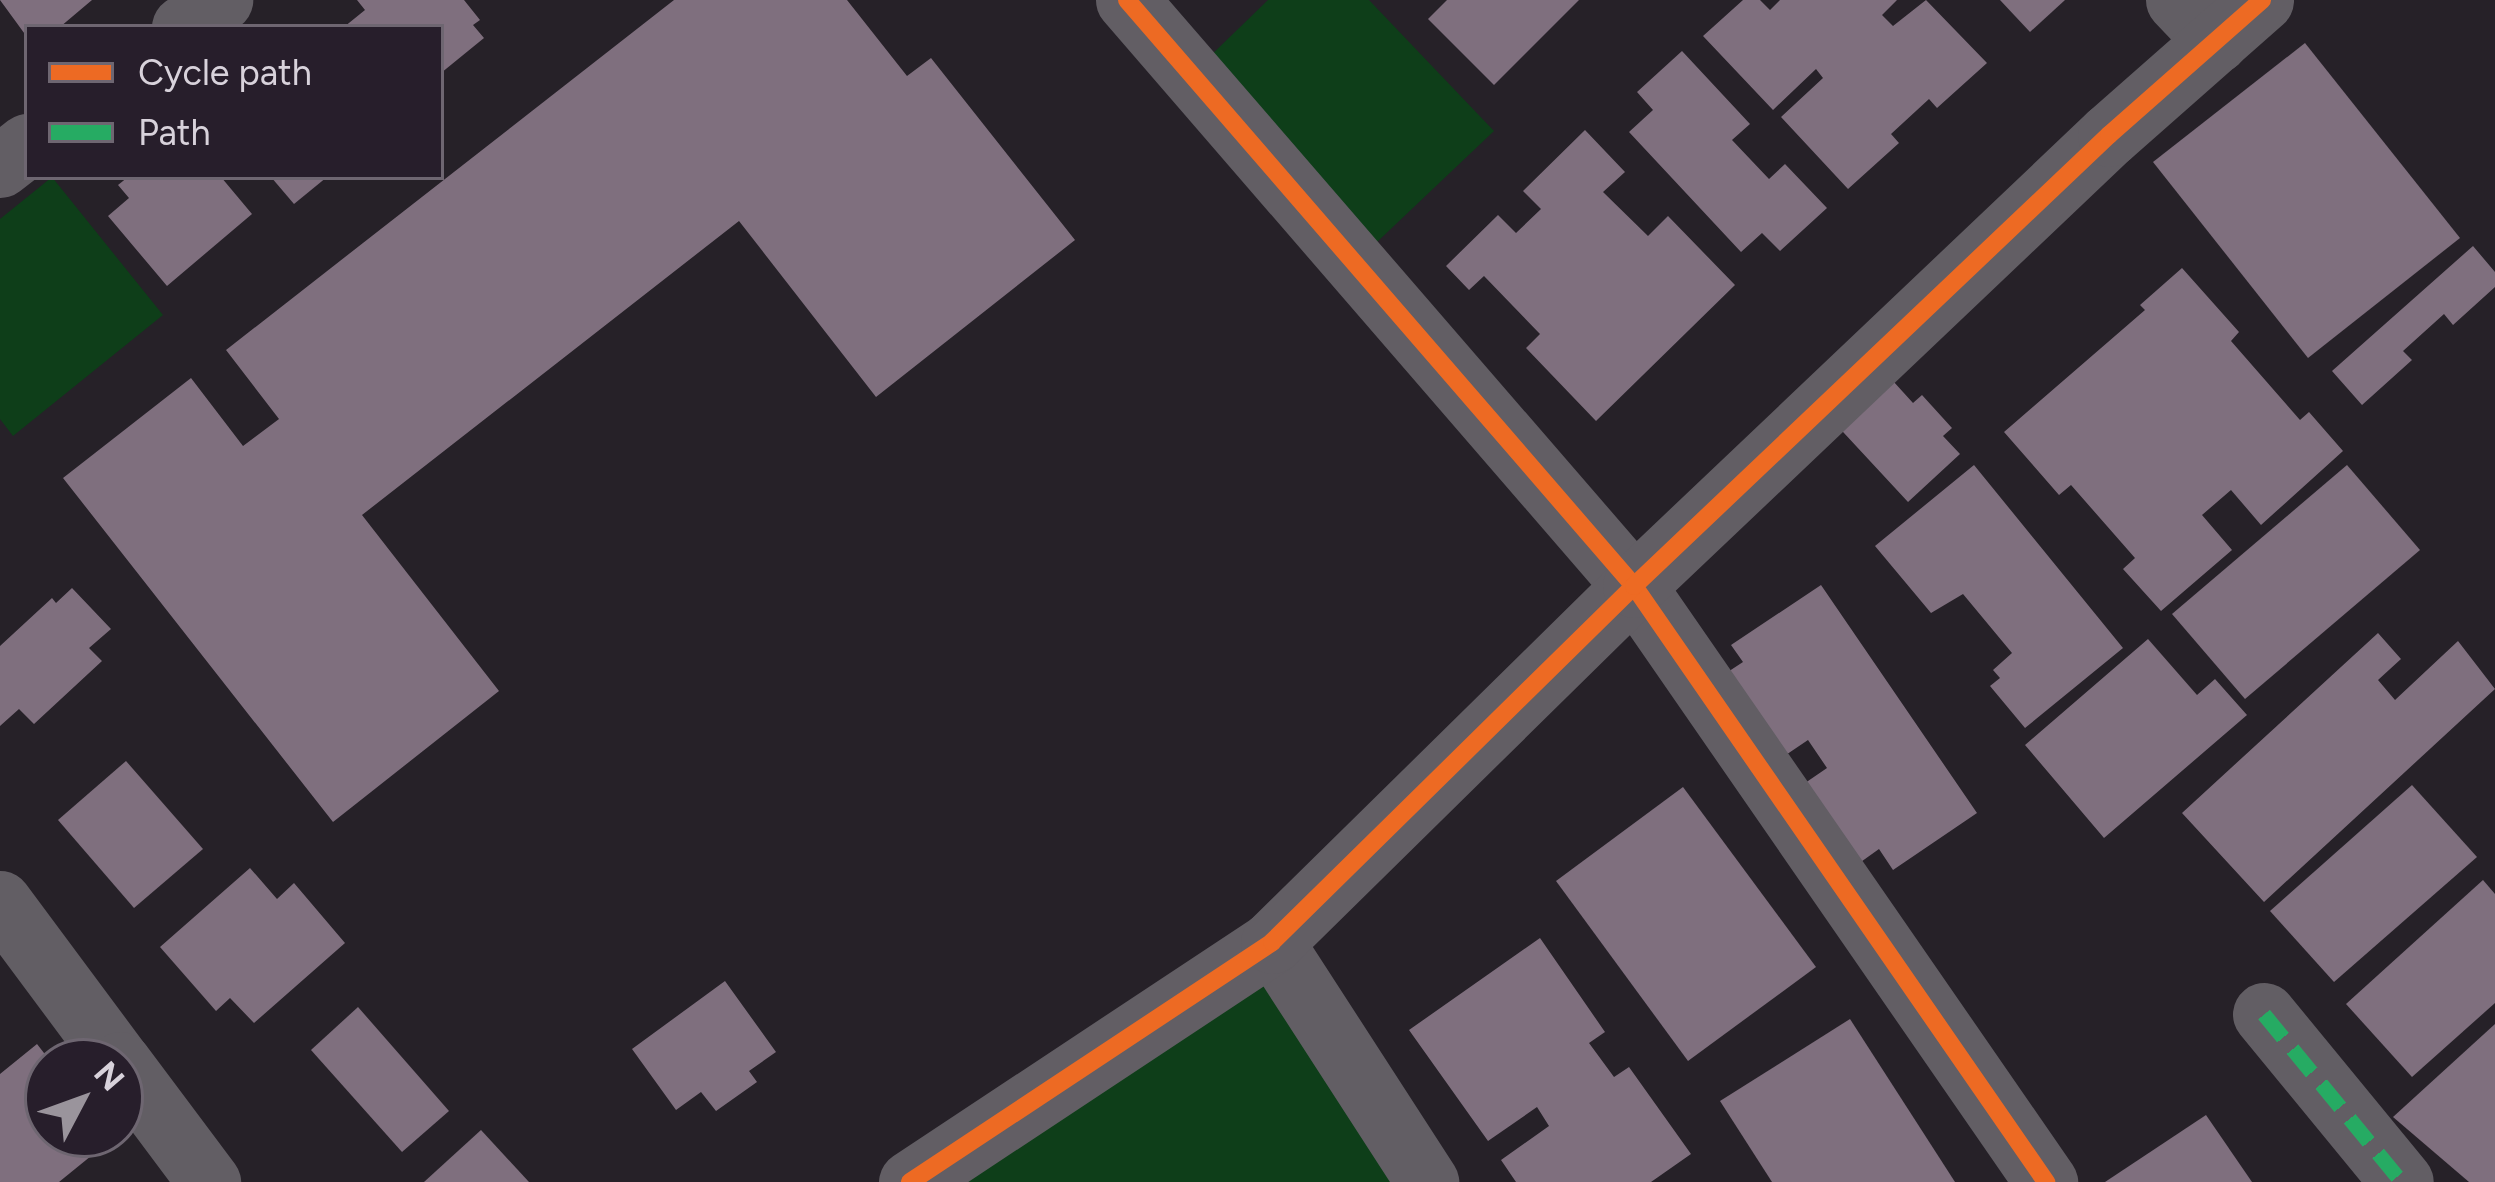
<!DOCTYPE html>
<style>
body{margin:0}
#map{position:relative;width:2495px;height:1182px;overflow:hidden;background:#262128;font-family:Figtree,sans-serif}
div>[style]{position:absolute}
.green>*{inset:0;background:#0e3e19}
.building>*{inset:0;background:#7f6f7e}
.minor>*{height:63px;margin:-31.5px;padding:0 31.5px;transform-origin:31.5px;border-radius:31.5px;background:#625e64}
.quiet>*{height:15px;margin-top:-7.5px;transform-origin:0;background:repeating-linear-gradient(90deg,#26ab63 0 30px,transparent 0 45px)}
.cycleway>*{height:18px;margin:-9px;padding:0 9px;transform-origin:9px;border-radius:9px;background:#ed6a23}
span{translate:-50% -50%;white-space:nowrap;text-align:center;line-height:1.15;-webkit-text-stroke:12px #271e2b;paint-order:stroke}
.legend{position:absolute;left:24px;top:24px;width:420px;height:156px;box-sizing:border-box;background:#271e2b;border:3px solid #6e6671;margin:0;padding:15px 21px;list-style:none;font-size:36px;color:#d8d2db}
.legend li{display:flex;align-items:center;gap:24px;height:60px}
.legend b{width:60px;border:3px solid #6e6671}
.north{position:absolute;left:24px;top:1038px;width:120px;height:120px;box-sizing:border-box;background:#271e2b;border:3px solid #6e6671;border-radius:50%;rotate:49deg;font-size:33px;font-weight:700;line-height:48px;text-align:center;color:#d8d2db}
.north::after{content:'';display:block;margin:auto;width:42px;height:54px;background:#9a949c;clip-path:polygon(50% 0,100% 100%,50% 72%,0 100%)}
</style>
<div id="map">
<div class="green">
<div style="clip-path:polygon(1268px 0,1369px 0,1494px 131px,1376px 243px,1204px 62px)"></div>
<div style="clip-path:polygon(52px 177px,163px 315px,13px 436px,0 419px,0 219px)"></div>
<div style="clip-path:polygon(1266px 983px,1397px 1182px,961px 1182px)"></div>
</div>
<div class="building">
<div style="clip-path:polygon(0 0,92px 0,60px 27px,27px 27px,27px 37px)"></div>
<div style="clip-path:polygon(357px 0,464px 0,480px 20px,473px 25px,484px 38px,441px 73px,441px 27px,344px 27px,365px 10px)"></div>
<div style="clip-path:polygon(674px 0,847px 0,907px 76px,931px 58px,1075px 240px,876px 397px,739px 221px,362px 515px,499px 691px,333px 822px,63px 478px,191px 378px,243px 446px,279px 419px,226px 350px)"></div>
<div style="clip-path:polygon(1447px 0,1579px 0,1494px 85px,1428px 19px)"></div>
<div style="clip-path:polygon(1743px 0,1760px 0,1770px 10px,1780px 0,1897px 0,1882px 15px,1893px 26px,1926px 0,1987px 63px,1937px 108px,1929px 99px,1891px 134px,1899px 143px,1848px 189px,1781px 117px,1823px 78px,1816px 69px,1773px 110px,1703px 36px)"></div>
<div style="clip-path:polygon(2000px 0,2065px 0,2030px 32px)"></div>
<div style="clip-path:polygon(2305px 43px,2460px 238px,2308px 358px,2153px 162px)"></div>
<div style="clip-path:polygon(1682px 51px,1750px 124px,1732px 140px,1769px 179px,1785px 164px,1827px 208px,1780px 251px,1762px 233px,1741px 252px,1629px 132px,1653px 110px,1637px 92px)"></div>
<div style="clip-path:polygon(1585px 130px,1625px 172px,1603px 192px,1648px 236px,1668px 216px,1735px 285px,1596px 421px,1526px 348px,1540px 334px,1484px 276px,1469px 290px,1446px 266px,1498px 215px,1516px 233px,1541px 209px,1523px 191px)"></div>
<div style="clip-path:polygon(128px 177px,221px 177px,252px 214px,167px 286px,108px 216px,129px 198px,118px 185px)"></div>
<div style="clip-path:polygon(271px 177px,327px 177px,294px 204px)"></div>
<div style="clip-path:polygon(2473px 246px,2495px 272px,2495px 287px,2453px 325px,2444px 314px,2403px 351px,2412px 360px,2362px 405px,2332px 371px)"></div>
<div style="clip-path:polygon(2182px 268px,2239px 332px,2231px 341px,2300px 420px,2309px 412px,2343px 451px,2261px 525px,2231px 490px,2202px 515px,2232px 550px,2161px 611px,2123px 569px,2135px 558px,2071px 485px,2059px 495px,2004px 432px,2145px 310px,2140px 305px)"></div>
<div style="clip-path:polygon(1883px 370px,1913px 403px,1922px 395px,1952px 428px,1943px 436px,1960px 454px,1908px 502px,1831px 419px)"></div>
<div style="clip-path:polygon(1974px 465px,2123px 648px,2025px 728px,1990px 686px,2000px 678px,1993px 670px,2012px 653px,1963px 594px,1931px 613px,1875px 546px)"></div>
<div style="clip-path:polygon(2347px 465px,2420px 550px,2245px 699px,2172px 614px)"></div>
<div style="clip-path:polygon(1821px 585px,1977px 813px,1893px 870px,1879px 849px,1844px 874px,1789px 794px,1827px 768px,1808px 740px,1771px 765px,1714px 681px,1743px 662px,1731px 645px)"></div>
<div style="clip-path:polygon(72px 588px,111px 629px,89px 648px,102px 661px,34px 724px,19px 709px,0 726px,0 646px,52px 598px,56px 603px)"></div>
<div style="clip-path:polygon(2378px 633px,2401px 659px,2378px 680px,2395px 700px,2458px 641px,2495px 689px,2264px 902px,2182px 813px)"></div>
<div style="clip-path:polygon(2148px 639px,2197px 695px,2215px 679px,2247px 715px,2104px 838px,2025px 745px)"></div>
<div style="clip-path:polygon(126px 761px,203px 849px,134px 908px,58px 820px)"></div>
<div style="clip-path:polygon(2412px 785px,2477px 857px,2334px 982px,2270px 911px)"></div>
<div style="clip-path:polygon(1683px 787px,1816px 967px,1688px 1061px,1556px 881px)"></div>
<div style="clip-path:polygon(250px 868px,277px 899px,294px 883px,345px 943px,254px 1023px,230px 998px,216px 1011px,160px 947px)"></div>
<div style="clip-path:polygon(2483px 880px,2495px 894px,2495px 1003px,2412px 1077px,2346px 1004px)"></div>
<div style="clip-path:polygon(1540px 938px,1605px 1032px,1589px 1043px,1614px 1077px,1629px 1067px,1691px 1154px,1651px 1182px,1516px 1182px,1501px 1160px,1549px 1126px,1537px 1107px,1488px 1141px,1409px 1030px)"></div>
<div style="clip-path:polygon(725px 981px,776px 1052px,749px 1071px,757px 1082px,716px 1111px,701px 1092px,676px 1110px,632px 1049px)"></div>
<div style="clip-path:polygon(358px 1007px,449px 1111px,402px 1152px,311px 1050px)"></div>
<div style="clip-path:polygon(1850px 1019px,1955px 1182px,1772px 1182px,1720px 1101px)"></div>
<div style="clip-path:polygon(2495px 1024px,2495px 1182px,2469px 1182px,2393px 1117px)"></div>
<div style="clip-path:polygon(37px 1044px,51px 1062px,48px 1134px,73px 1134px,91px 1156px,59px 1182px,0 1182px,0 1074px)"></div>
<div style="clip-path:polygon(2206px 1115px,2252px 1182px,2105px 1182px)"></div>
<div style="clip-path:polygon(481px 1130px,529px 1182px,424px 1182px)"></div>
</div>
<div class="minor">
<div style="left:1127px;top:0;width:775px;rotate:49.13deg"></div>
<div style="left:1634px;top:586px;width:725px;rotate:55.34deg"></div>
<div style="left:2177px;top:0;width:57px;rotate:46.4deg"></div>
<div style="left:183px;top:27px;width:47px;rotate:-35.4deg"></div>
<div style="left:0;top:166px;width:34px;rotate:-38deg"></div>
<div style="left:0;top:902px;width:199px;rotate:53.4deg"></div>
<div style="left:1272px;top:942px;width:286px;rotate:57.1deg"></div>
<div style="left:2264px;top:1014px;width:217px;rotate:50.6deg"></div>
<div style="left:120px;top:1063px;width:149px;rotate:53.2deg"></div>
<div style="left:910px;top:1182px;width:434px;rotate:-33.5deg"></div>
<div style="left:1272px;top:942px;width:508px;rotate:-44.52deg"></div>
<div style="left:1634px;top:586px;width:655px;rotate:-43.52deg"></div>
<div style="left:2109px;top:135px;width:204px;rotate:-41.4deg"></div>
</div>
<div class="quiet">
<div style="left:2264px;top:1014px;width:217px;rotate:50.6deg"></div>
</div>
<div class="cycleway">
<div style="left:1127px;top:0;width:775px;rotate:49.13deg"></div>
<div style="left:1634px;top:586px;width:725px;rotate:55.34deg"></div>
<div style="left:910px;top:1182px;width:434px;rotate:-33.5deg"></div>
<div style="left:1272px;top:942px;width:508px;rotate:-44.52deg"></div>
<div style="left:1634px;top:586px;width:655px;rotate:-43.52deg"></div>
<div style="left:2109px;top:135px;width:204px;rotate:-41.4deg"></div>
</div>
<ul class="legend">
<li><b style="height:15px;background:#ed6a23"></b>Cycle path</li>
<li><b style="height:15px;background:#26ab63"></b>Path</li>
</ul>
<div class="north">N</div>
</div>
